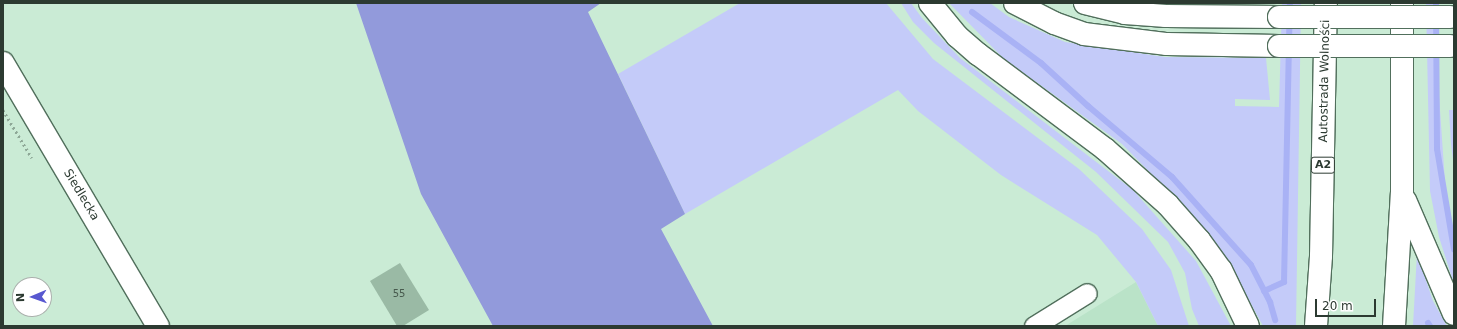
<!DOCTYPE html>
<meta charset="utf-8">
<style>
body{margin:0}
#map{position:relative;width:1457px;height:329px;overflow:hidden;background:#caebd5;font-family:"DejaVu Sans",sans-serif}
div>[style]{position:absolute}
.built>*{inset:0;background:#bae3c8}
.green>*{inset:0;background:#c4cbf9}
.forest>*{inset:0;background:#929adb}
.stream>*{height:6px;margin:-3px;padding:0 3px;transform-origin:3px;border-radius:3px;background:#a9b2f5}
.building>*{inset:0;background:#9abaa5}
.path>*{height:2.5px;margin-top:-1.25px;transform-origin:0;background:repeating-linear-gradient(90deg,#8ea897 0 2px,transparent 0 5px)}
.roads{filter:drop-shadow(1px 0 #516f5c) drop-shadow(-1px 0 #516f5c) drop-shadow(0 1px #516f5c) drop-shadow(0 -1px #516f5c)}
.street>*{height:19px;margin:-9.5px;padding:0 9.5px;transform-origin:9.5px;border-radius:9.5px;background:#fff}
.secondary>*{height:22px;margin:-11px;padding:0 11px;transform-origin:11px;border-radius:11px;background:#fff}
.highway>*{height:22px;margin:-11px;padding:0 11px;transform-origin:11px;border-radius:11px;background:#fff}
.bridges{filter:drop-shadow(1px 0 #516f5c) drop-shadow(-1px 0 #516f5c) drop-shadow(0 1px #516f5c) drop-shadow(0 -1px #516f5c)}
.highway-bridge>*{height:22px;margin:-11px;padding:0 11px;transform-origin:11px;border-radius:11px;background:#fff}
span{translate:-50% -50%;white-space:nowrap;text-align:center;line-height:1.15;-webkit-text-stroke:4px #fff;paint-order:stroke}
.number-label{font-size:10px;color:#485a4e}
.number-label span{-webkit-text-stroke-width:0}
.shield-label span{padding:1px 3px;background:#fff;border:1px solid;border-radius:3px;-webkit-text-stroke-width:0}
.shield-label{font-size:11px;color:#2c3a31;font-weight:700}
.street-label{font-size:12px;color:#2c3a31}
.frame{position:absolute;inset:0;border:4px solid #2c3a31;pointer-events:none}
.north{position:absolute;left:12px;top:277px;width:40px;height:40px;box-sizing:border-box;background:#fff;border:1px solid #abb0ad;border-radius:50%;rotate:268deg;font-size:11px;font-weight:700;line-height:16px;text-align:center;color:#2c3a31}
.north::after{content:'';display:block;margin:auto;width:14px;height:18px;background:#5858d0;clip-path:polygon(50% 0,100% 100%,50% 72%,0 100%)}
.scale{position:absolute;left:1315px;top:299px;width:61px;height:18px;box-sizing:border-box;border:2px solid #2c3a31;border-top:0;padding-left:5px;font-size:12px;line-height:14px;white-space:nowrap;color:#2c3a31;-webkit-text-stroke:3px #fff;paint-order:stroke}
</style>
<div id="map">
<div class="built">
<div style="clip-path:polygon(1136px 282px,1158px 326px,1065px 326px)"></div>
</div>
<div class="green">
<div style="clip-path:polygon(740px 3px,886px 3px,933px 59px,1079px 169px,1142px 229px,1171px 270px,1189px 326px,1158px 326px,1136px 282px,1097px 235px,1001px 175px,918px 111px,898px 90px,685px 214px,618px 74px)"></div>
<div style="clip-path:polygon(901px 3px,911px 3px,922px 18px,960px 58px,1133px 190px,1196px 261px,1231px 326px,1199px 326px,1192px 309px,1185px 273px,1168px 242px,1096px 172px,934px 43px,913px 22px)"></div>
<div style="clip-path:polygon(949px 3px,990px 3px,1009px 17px,1065px 42px,1165px 57px,1266px 58px,1270px 100px,1235px 99px,1235px 106px,1279px 107px,1282px 3px,1301px 3px,1296px 326px,1263px 326px,1227px 260px,1171px 194px,1122px 144px,1003px 58px)"></div>
<div style="clip-path:polygon(1162px 3px,1268px 3px,1175px 5px)"></div>
<div style="clip-path:polygon(1426px 3px,1436px 3px,1437px 67px,1446px 196px,1454px 233px,1454px 284px,1439px 237px,1430px 191px)"></div>
<div style="clip-path:polygon(1449px 110px,1454px 110px,1454px 168px,1451px 144px)"></div>
<div style="clip-path:polygon(1417px 253px,1433px 301px,1447px 326px,1413px 326px)"></div>
</div>
<div class="forest">
<div style="clip-path:polygon(356px 3px,601px 3px,588px 12px,685px 214px,661px 229px,713px 326px,493px 326px,421px 194px)"></div>
</div>
<div class="stream">
<div style="left:1436px;top:3px;width:146px;rotate:89.6deg"></div>
<div style="left:1437px;top:149px;width:102px;rotate:80.4deg"></div>
<div style="left:972px;top:12px;width:86px;rotate:36.5deg"></div>
<div style="left:1041px;top:63px;width:64px;rotate:42.5deg"></div>
<div style="left:1088px;top:106px;width:110px;rotate:40.2deg"></div>
<div style="left:1172px;top:177px;width:118px;rotate:48.1deg"></div>
<div style="left:1251px;top:265px;width:42px;rotate:62.8deg"></div>
<div style="left:1270px;top:302px;width:19px;rotate:74deg"></div>
<div style="left:1264px;top:291px;width:22px;rotate:-24deg"></div>
<div style="left:1284px;top:282px;width:279px;rotate:-88.8deg"></div>
<div style="left:1428px;top:323px;width:4px;rotate:56deg"></div>
</div>
<div class="building">
<div style="clip-path:polygon(400px 263px,429px 310px,403px 326px,397px 326px,370px 281px)"></div>
</div>
<div class="path">
<div style="left:3px;top:110px;width:56px;rotate:58.9deg"></div>
</div>
<div class="roads">
<div class="street">
<div style="left:1034px;top:326px;width:62px;rotate:-31.9deg"></div>
</div>
<div class="secondary">
<div style="left:3px;top:63px;width:305px;rotate:59.5deg"></div>
</div>
<div class="highway">
<div style="left:930px;top:3px;width:43px;rotate:50.7deg"></div>
<div style="left:957px;top:36px;width:28px;rotate:41deg"></div>
<div style="left:978px;top:54px;width:159px;rotate:36.8deg"></div>
<div style="left:1105px;top:149px;width:84px;rotate:41.6deg"></div>
<div style="left:1168px;top:205px;width:47px;rotate:48.5deg"></div>
<div style="left:1199px;top:240px;width:37px;rotate:54deg"></div>
<div style="left:1221px;top:270px;width:62px;rotate:64.3deg"></div>
<div style="left:1015px;top:3px;width:44px;rotate:27.1deg"></div>
<div style="left:1054px;top:23px;width:32px;rotate:20deg"></div>
<div style="left:1084px;top:34px;width:84px;rotate:6.9deg"></div>
<div style="left:1167px;top:44px;width:112px;rotate:1deg"></div>
<div style="left:1085px;top:3px;width:41px;rotate:14deg"></div>
<div style="left:1125px;top:13px;width:41px;rotate:4.2deg"></div>
<div style="left:1166px;top:16px;width:113px;rotate:0.5deg"></div>
<div style="left:1405px;top:200px;width:124px;rotate:66.7deg"></div>
<div style="left:1316px;top:326px;width:70px;rotate:-85.9deg"></div>
<div style="left:1321px;top:256px;width:253px;rotate:-88.9deg"></div>
<div style="left:1394px;top:326px;width:133px;rotate:-86.6deg"></div>
<div style="left:1402px;top:193px;width:190px;rotate:-90deg"></div>
</div>
</div>
<div class="bridges">
<div class="highway-bridge">
<div style="left:1279px;top:17px;width:171px"></div>
<div style="left:1279px;top:46px;width:171px"></div>
</div>
</div>
<div class="number-label">
<span style="left:399px;top:294px">55</span>
</div>
<div class="shield-label">
<span style="left:1323px;top:165px">A2</span>
</div>
<div class="street-label">
<span style="left:1325px;top:81px;rotate:-89deg">Autostrada Wolności</span>
<span style="left:81px;top:195px;rotate:59deg">Siedlecka</span>
</div>
<div class="frame"></div>
<div class="north">N</div>
<div class="scale">20 m</div>
</div>
